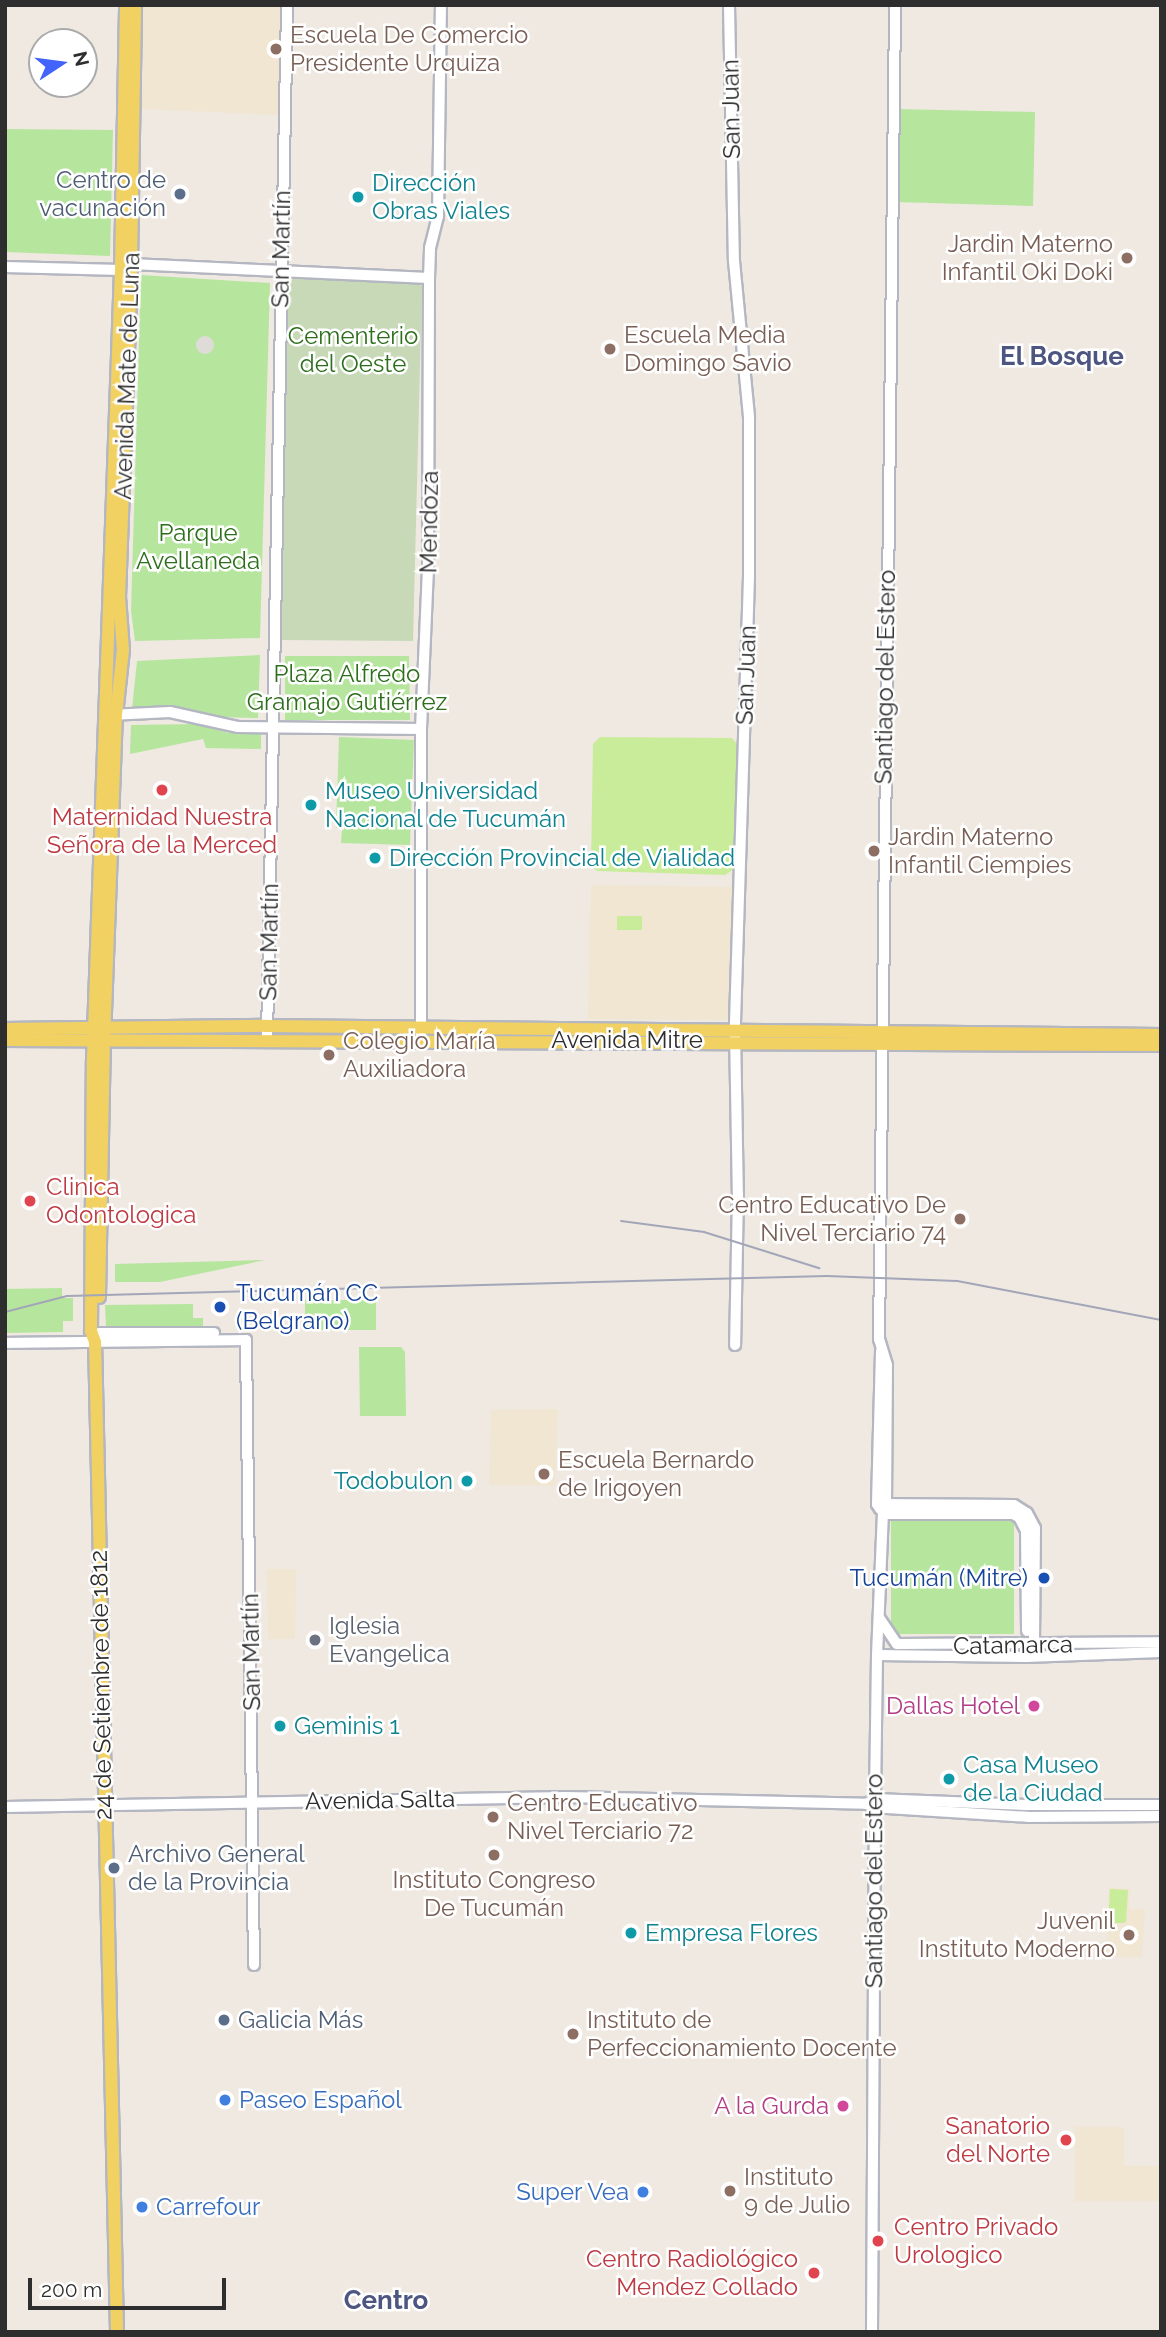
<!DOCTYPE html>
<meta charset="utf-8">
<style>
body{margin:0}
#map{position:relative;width:1166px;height:2337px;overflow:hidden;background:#efe9e1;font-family:Raleway,sans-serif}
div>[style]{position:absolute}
.education>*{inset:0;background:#f0e6d1}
.green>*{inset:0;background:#b6e59e}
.cemetery>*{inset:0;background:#c8d9b8}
.pitch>*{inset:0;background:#c9ec9a}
.plaza>*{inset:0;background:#dfdcd8}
.round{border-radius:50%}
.roads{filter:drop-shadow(2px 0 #b4b7c1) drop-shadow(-2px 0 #b4b7c1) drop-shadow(0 2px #b4b7c1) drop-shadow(0 -2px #b4b7c1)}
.secondary>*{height:10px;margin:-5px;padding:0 5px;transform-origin:5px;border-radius:5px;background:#fff}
.primary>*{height:12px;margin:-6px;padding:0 6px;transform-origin:6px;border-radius:6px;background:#f2d163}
.rail>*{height:2px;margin:-1px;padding:0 1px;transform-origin:1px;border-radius:1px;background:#a3a6b8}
.dots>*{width:19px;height:19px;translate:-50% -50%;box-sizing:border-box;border:4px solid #fff;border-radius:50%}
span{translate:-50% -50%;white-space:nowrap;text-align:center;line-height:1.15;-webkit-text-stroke:5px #fff;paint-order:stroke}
.education-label{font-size:24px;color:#785e54}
.left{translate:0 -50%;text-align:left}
.right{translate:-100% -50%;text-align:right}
.street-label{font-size:24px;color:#2e2e2e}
.service-label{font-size:24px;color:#4e5e75}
.culture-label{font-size:24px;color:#0d838f}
.park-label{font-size:24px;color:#2c6e1b}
.health-label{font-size:24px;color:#be3a42}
.transit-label{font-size:24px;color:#164399}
.worship-label{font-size:24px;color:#5b616d}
.hotel-label{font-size:24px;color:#b23c85}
.shop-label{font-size:24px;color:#366cbe}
.neighbourhood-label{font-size:26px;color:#4d5680;font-weight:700}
.frame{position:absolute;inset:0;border:7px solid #2e2e2e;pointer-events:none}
.north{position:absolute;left:28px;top:28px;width:70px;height:70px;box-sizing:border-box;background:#fff;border:2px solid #ababab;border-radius:50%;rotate:77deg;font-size:19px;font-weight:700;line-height:28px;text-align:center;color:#2e2e2e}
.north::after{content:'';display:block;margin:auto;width:24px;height:32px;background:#4264fb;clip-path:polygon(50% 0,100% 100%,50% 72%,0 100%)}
.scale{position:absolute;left:28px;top:2278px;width:198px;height:32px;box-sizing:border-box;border:4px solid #2e2e2e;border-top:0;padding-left:9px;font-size:21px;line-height:24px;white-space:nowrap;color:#2e2e2e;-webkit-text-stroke:5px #fff;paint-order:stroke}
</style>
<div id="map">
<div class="education">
<div style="clip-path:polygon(143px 5px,281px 5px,279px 115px,142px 109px)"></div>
<div style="clip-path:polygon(591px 885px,733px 887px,731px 1020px,588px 1019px)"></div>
<div style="clip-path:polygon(558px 1409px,555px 1486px,489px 1485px,491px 1410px)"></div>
<div style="clip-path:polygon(267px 1569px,296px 1569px,295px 1639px,268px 1639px)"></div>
<div style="clip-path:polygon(1109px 1888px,1130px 1889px,1129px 1909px,1145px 1909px,1142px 1957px,1106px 1957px)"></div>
<div style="clip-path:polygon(1075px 2127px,1124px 2127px,1124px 2166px,1161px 2166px,1161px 2201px,1075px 2201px)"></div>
</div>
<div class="green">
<div style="clip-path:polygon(896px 109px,1035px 112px,1033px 206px,894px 202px)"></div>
<div style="clip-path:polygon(5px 129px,113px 130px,110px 256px,5px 252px)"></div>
<div style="clip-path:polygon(141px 275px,270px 283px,260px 638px,135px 641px,131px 611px)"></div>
<div style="clip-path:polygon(260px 655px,258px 718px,219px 717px,186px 708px,132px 709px,137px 661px)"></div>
<div style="clip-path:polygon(285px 656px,409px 656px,410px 720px,285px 720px)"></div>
<div style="clip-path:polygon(199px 724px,228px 733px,261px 734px,261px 749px,206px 748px,203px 739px,130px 754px,131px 725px)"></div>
<div style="clip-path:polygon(339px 737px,414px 740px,410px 845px,341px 843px,342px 828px,336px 828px)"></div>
<div style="clip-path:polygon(265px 1260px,160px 1282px,115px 1282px,115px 1264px)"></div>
<div style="clip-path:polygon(62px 1288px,62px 1298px,73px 1298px,73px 1321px,63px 1321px,63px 1332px,5px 1333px,5px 1289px)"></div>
<div style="clip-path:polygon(305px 1300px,376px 1300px,376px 1330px,305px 1330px)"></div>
<div style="clip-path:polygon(193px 1304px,193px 1318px,203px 1318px,203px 1326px,106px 1327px,105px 1305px)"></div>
<div style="clip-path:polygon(359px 1347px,401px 1347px,405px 1352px,406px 1416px,360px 1416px)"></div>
<div style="clip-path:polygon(891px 1521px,1014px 1521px,1014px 1634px,891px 1634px)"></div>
</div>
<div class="cemetery">
<div style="clip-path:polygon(297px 277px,416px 281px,422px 286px,413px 641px,281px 640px,287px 282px)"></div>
</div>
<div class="pitch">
<div style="clip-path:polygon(600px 737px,732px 738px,737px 744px,734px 869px,725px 875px,597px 871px,591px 865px,593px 744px)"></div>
<div style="clip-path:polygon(617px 916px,642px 916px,642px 930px,617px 930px)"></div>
<div style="clip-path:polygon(1110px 1889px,1128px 1890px,1126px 1921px,1124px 1923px,1108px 1923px)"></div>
</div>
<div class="plaza">
<div class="round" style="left:196px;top:336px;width:18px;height:18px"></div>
</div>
<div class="roads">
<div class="secondary">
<div style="left:729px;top:5px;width:256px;rotate:88.9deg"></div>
<div style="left:734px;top:261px;width:158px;rotate:84.5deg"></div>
<div style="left:749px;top:418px;width:159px;rotate:90deg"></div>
<div style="left:749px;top:577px;width:453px;rotate:91.8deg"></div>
<div style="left:735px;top:1030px;width:164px;rotate:89deg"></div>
<div style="left:738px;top:1194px;width:151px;rotate:91.1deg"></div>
<div style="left:5px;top:267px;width:116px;rotate:1.5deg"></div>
<div style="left:121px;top:270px;width:12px;rotate:-31deg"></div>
<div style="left:131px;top:264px;width:298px;rotate:2.7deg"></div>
<div style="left:110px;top:715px;width:60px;rotate:-2.9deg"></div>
<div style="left:170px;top:712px;width:70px;rotate:12.4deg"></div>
<div style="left:238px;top:727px;width:183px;rotate:0.6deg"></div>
<div style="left:421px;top:1034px;width:305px;rotate:-90deg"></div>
<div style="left:421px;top:729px;width:158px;rotate:-87.5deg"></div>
<div style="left:428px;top:571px;width:293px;rotate:-89.8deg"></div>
<div style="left:429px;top:278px;width:30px;rotate:-88deg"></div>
<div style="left:430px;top:248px;width:32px;rotate:-76deg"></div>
<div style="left:438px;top:217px;width:212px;rotate:-89.2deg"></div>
<div style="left:267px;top:1039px;width:1034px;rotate:-88.89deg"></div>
<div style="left:99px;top:1333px;width:115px"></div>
<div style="left:246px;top:1340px;width:625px;rotate:89.27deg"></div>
<div style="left:5px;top:1343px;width:241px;rotate:-0.7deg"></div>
<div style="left:877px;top:1504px;width:137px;rotate:0.4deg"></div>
<div style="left:1014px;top:1505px;width:15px;rotate:32deg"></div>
<div style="left:1027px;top:1513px;width:17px;rotate:62deg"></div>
<div style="left:1035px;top:1528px;width:117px;rotate:90.5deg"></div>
<div style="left:1034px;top:1645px;width:14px;rotate:124deg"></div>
<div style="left:880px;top:1509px;width:6px;rotate:-121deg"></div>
<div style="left:877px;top:1504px;width:153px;rotate:-88.5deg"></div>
<div style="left:883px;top:1514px;width:130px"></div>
<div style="left:1013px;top:1514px;width:7px;rotate:27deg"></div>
<div style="left:1019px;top:1517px;width:16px;rotate:63deg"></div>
<div style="left:1026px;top:1531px;width:100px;rotate:89.4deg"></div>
<div style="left:880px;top:1619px;width:30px;rotate:56deg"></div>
<div style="left:897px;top:1644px;width:264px;rotate:-0.4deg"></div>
<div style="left:877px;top:1655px;width:149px;rotate:0.8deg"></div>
<div style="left:1026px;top:1657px;width:135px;rotate:-2.1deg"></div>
<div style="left:5px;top:1807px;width:561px;rotate:-1.02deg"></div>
<div style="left:566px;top:1797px;width:300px;rotate:1.3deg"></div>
<div style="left:866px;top:1804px;width:10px;rotate:-29deg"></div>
<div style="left:875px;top:1799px;width:152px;rotate:2.3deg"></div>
<div style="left:1027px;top:1805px;width:134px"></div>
<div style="left:871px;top:1807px;width:157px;rotate:3.6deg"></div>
<div style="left:1028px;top:1817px;width:133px;rotate:-0.4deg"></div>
<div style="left:872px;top:2332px;width:533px;rotate:-89.68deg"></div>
<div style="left:875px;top:1799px;width:144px;rotate:-89.2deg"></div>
<div style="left:877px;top:1655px;width:141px;rotate:-87.6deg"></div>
<div style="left:883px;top:1514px;width:9px;rotate:-72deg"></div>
<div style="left:886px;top:1505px;width:140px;rotate:-89.6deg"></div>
<div style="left:887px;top:1365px;width:27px;rotate:-107deg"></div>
<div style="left:879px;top:1339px;width:1334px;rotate:-89.31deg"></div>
</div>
<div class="primary">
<div style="left:5px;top:1029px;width:262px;rotate:-0.7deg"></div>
<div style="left:267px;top:1026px;width:894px;rotate:0.58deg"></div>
<div style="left:5px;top:1040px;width:1156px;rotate:0.25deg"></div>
<div style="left:99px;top:1297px;width:257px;rotate:-88.9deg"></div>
<div style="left:104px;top:1040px;width:325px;rotate:-87.9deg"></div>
<div style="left:116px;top:715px;width:65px;rotate:-83.9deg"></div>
<div style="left:123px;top:650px;width:53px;rotate:-94.3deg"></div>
<div style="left:119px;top:597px;width:333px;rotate:-87.9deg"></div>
<div style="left:131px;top:264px;width:259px;rotate:-89.1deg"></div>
<div style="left:117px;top:2332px;width:990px;rotate:-91.27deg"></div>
<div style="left:95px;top:1342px;width:12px;rotate:-110deg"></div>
<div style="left:91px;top:1331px;width:271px;rotate:-89.6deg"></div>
<div style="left:93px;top:1060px;width:790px;rotate:-87.97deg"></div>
<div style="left:121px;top:270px;width:265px;rotate:-88.9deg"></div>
</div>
</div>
<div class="rail">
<div style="left:621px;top:1221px;width:84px;rotate:7.5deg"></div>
<div style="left:704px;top:1232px;width:121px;rotate:17.4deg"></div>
<div style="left:5px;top:1312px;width:64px;rotate:-14.5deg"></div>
<div style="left:67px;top:1296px;width:760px;rotate:-1.51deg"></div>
<div style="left:827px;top:1276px;width:130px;rotate:2.2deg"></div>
<div style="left:957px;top:1281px;width:208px;rotate:10.8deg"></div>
</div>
<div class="dots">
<div style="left:276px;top:49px;background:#8d6e63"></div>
<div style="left:180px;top:194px;background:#5c6f8a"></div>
<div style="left:358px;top:197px;background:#0f9aa8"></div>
<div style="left:1127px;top:258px;background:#8d6e63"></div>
<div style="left:610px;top:349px;background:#8d6e63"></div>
<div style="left:162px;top:790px;background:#e0444e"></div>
<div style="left:311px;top:805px;background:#0f9aa8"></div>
<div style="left:874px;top:851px;background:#8d6e63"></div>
<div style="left:375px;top:858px;background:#0f9aa8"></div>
<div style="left:329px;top:1055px;background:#8d6e63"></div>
<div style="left:30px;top:1201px;background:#e0444e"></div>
<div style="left:960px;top:1219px;background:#8d6e63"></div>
<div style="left:220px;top:1307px;background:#1a4fb4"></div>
<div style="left:544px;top:1474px;background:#8d6e63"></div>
<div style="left:467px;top:1481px;background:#0f9aa8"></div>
<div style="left:1044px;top:1578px;background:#1a4fb4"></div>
<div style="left:315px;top:1640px;background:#6b7280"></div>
<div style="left:1034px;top:1706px;background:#d1479c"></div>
<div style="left:280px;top:1726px;background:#0f9aa8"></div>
<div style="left:949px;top:1779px;background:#0f9aa8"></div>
<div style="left:493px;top:1817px;background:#8d6e63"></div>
<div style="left:494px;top:1855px;background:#8d6e63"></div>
<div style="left:114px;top:1868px;background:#5c6f8a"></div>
<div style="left:631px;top:1933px;background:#0f9aa8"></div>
<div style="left:1129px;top:1935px;background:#8d6e63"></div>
<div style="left:224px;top:2020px;background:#5c6f8a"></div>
<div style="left:573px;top:2034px;background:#8d6e63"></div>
<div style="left:225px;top:2100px;background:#3f7fe0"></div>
<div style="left:843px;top:2106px;background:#d1479c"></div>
<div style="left:1066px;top:2140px;background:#e0444e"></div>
<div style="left:730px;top:2191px;background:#8d6e63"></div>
<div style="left:643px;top:2192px;background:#3f7fe0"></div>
<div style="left:142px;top:2207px;background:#3f7fe0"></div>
<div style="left:878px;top:2241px;background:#e0444e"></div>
<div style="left:814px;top:2273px;background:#e0444e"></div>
</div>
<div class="education-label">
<span class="left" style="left:290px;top:49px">Escuela De Comercio<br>Presidente Urquiza</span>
<span class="right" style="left:1113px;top:258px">Jardin Materno<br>Infantil Oki Doki</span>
<span class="left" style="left:624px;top:349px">Escuela Media<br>Domingo Savio</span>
<span class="left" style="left:888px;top:851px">Jardin Materno<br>Infantil Ciempies</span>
<span class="left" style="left:343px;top:1055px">Colegio María<br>Auxiliadora</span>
<span class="right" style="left:946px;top:1219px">Centro Educativo De<br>Nivel Terciario 74</span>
<span class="left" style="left:558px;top:1474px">Escuela Bernardo<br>de Irigoyen</span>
<span class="left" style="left:507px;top:1817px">Centro Educativo<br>Nivel Terciario 72</span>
<span style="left:494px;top:1894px">Instituto Congreso<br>De Tucumán</span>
<span class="right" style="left:1115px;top:1935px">Juvenil<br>Instituto Moderno</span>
<span class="left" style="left:587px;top:2034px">Instituto de<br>Perfeccionamiento Docente</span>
<span class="left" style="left:744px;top:2191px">Instituto<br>9 de Julio</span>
</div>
<div class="street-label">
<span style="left:731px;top:109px;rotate:-91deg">San Juan</span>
<span style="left:281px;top:249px;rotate:-89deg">San Martín</span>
<span style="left:127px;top:376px;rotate:-88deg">Avenida Mate de Luna</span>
<span style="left:429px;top:522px;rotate:-89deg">Mendoza</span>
<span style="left:746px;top:675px;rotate:-88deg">San Juan</span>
<span style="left:885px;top:677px;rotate:-89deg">Santiago del Estero</span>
<span style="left:269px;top:942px;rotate:-89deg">San Martín</span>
<span style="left:627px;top:1040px">Avenida Mitre</span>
<span style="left:1013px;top:1645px;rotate:-1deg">Catamarca</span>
<span style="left:251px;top:1652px;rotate:-91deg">San Martín</span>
<span style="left:101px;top:1685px;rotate:-91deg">24 de Setiembre de 1812</span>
<span style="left:380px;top:1800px;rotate:-1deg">Avenida Salta</span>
<span style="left:874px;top:1881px;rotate:-90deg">Santiago del Estero</span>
</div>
<div class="service-label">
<span class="right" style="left:166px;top:194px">Centro de<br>vacunación</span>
<span class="left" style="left:128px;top:1868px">Archivo General<br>de la Provincia</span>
<span class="left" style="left:238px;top:2020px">Galicia Más</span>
</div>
<div class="culture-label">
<span class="left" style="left:372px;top:197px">Dirección<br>Obras Viales</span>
<span class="left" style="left:325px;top:805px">Museo Universidad<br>Nacional de Tucumán</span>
<span class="left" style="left:389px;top:858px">Dirección Provincial de Vialidad</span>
<span class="right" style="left:453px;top:1481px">Todobulon</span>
<span class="left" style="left:294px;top:1726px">Geminis 1</span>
<span class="left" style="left:963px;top:1779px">Casa Museo<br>de la Ciudad</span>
<span class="left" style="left:645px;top:1933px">Empresa Flores</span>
</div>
<div class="park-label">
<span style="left:353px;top:350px">Cementerio<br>del Oeste</span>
<span style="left:198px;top:547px">Parque<br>Avellaneda</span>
<span style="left:347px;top:688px">Plaza Alfredo<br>Gramajo Gutiérrez</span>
</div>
<div class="health-label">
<span style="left:162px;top:831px">Maternidad Nuestra<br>Señora de la Merced</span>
<span class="left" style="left:46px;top:1201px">Clinica<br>Odontologica</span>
<span class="right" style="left:1050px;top:2140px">Sanatorio<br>del Norte</span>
<span class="left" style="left:894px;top:2241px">Centro Privado<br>Urologico</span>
<span class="right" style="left:798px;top:2273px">Centro Radiológico<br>Mendez Collado</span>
</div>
<div class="transit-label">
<span class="left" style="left:236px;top:1307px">Tucumán CC<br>(Belgrano)</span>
<span class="right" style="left:1028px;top:1578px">Tucumán (Mitre)</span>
</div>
<div class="worship-label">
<span class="left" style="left:329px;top:1640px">Iglesia<br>Evangelica</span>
</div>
<div class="hotel-label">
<span class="right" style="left:1020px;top:1706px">Dallas Hotel</span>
<span class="right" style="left:829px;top:2106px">A la Gurda</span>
</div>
<div class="shop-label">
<span class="left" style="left:239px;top:2100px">Paseo Español</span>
<span class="right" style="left:629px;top:2192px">Super Vea</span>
<span class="left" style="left:156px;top:2207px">Carrefour</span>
</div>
<div class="neighbourhood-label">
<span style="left:1062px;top:357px">El Bosque</span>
<span style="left:386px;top:2301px">Centro</span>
</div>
<div class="frame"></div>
<div class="north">N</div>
<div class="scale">200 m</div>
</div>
